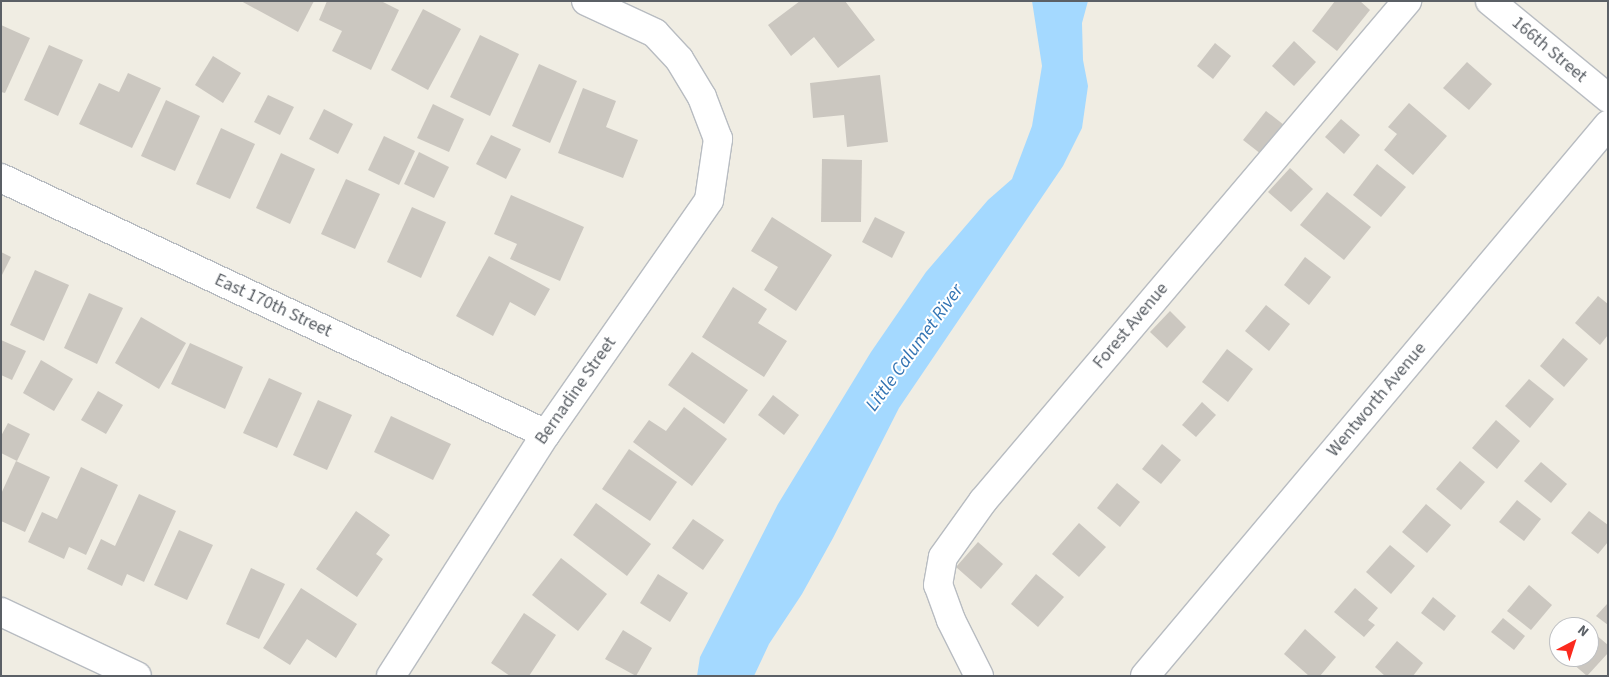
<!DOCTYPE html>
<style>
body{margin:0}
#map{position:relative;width:1609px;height:677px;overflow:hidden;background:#f0ede3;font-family:"Source Sans 3",sans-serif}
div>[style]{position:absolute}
.water>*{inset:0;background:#a4d9ff}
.building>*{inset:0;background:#cbc7c0}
.roads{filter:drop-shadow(1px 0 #b8bcc1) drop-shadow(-1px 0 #b8bcc1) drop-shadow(0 1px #b8bcc1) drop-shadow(0 -1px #b8bcc1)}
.minor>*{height:28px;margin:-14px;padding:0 14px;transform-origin:14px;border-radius:14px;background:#fff}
span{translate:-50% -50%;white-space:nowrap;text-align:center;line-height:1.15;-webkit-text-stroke:4px #fff;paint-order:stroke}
.street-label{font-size:18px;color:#5b6066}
.water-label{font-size:19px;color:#3374b3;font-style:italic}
.frame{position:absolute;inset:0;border:2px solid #5b6066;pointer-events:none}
.north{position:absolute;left:1549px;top:617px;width:50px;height:50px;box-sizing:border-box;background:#fff;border:1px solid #bdbfc2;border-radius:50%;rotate:40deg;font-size:14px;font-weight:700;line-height:20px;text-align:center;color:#5b6066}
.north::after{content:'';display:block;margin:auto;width:18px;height:22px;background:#fb2a1e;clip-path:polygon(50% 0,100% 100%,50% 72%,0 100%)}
</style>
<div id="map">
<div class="water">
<div style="clip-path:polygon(1032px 1px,1088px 1px,1082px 23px,1083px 60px,1088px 86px,1082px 128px,1063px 166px,899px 408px,833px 538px,802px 594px,769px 644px,754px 676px,697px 676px,700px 657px,778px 504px,871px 352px,926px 272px,988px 200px,1012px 179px,1032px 126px,1042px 66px)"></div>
</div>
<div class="building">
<div style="clip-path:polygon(241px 1px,314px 1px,298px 32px)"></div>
<div style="clip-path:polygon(327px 1px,381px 1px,399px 10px,371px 70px,332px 51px,342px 31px,319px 20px)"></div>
<div style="clip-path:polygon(800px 1px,845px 1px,875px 40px,838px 68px,814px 37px,791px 56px,768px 25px)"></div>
<div style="clip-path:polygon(1335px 1px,1360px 1px,1370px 10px,1337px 51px,1312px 31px)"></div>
<div style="clip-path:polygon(423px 9px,461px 29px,428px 90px,391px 70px)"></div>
<div style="clip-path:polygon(1px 25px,30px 38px,5px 93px,1px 92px)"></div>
<div style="clip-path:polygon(480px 35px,519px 54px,490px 116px,450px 97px)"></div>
<div style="clip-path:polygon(1294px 41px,1316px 62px,1294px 86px,1272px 66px)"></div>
<div style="clip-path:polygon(1215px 43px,1231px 56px,1213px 79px,1197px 66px)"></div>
<div style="clip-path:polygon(49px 45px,83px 60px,58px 116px,24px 100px)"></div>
<div style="clip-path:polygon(213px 56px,241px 73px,223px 103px,195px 85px)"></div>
<div style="clip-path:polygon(1467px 62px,1492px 84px,1469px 110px,1443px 88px)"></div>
<div style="clip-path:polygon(539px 64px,577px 81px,550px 143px,512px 126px)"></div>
<div style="clip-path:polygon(128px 73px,161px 88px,132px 148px,79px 124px,99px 83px,119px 92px)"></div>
<div style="clip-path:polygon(880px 75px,888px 142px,847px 147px,844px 115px,813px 118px,810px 83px)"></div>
<div style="clip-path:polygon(583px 88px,616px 101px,606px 127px,638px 140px,623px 178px,558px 153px)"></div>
<div style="clip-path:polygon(268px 95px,294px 107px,280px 135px,254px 122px)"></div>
<div style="clip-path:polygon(166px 100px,200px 116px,175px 171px,141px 156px)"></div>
<div style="clip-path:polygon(1409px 103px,1447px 136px,1413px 175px,1384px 150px,1397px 134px,1388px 127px)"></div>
<div style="clip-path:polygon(433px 104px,464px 119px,449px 152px,417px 138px)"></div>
<div style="clip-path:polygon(324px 109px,353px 124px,338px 154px,309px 139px)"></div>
<div style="clip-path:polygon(1266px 111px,1284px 125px,1261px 154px,1243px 140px)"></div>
<div style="clip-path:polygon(1341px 119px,1360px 135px,1344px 154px,1325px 137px)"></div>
<div style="clip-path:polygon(221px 128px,255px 144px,230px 199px,196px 184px)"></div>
<div style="clip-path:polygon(491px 135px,521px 149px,506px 179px,476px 164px)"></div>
<div style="clip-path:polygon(384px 136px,415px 151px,399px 185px,368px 170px)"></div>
<div style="clip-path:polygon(419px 152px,449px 167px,434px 198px,404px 184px)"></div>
<div style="clip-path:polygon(281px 153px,315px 169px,290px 224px,256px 208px)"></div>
<div style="clip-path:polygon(822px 159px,862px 160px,861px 222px,821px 222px)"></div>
<div style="clip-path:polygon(1377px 164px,1406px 187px,1381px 217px,1353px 195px)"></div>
<div style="clip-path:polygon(1290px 168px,1313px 189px,1291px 212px,1268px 192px)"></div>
<div style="clip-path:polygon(346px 179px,380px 194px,355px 249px,321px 234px)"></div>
<div style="clip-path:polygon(1327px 192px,1371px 227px,1344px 260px,1300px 225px)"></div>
<div style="clip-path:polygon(511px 195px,584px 227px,560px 281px,510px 259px,517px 244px,494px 234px)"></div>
<div style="clip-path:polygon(412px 207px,446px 222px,421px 278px,387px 262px)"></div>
<div style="clip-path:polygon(772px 217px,832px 255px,796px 311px,764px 290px,778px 267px,751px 251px)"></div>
<div style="clip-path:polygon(875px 217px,905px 232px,892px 258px,862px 242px)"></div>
<div style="clip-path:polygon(1px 252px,11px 257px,1px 277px)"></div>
<div style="clip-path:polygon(489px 256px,550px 289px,535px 316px,510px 302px,493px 336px,456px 316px)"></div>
<div style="clip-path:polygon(1305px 257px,1331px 277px,1309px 305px,1284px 285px)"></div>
<div style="clip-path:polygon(35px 270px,69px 285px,44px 341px,10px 325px)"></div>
<div style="clip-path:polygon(733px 287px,767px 309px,758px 323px,787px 341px,764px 377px,702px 337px)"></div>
<div style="clip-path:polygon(89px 293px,123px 308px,97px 364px,64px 348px)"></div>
<div style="clip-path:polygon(1598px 296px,1608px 304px,1608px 335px,1600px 345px,1575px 323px)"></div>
<div style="clip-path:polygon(1266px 305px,1290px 324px,1269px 351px,1245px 331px)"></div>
<div style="clip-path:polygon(1170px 311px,1186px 327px,1167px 348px,1150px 332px)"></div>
<div style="clip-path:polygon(141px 317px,186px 343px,159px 389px,115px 363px)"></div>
<div style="clip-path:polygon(1563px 338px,1588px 359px,1564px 387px,1540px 366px)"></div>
<div style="clip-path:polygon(1px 340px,26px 351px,12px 380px,1px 375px)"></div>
<div style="clip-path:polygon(190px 343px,243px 367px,225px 409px,171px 384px)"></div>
<div style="clip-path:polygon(1227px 349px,1253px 369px,1228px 402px,1202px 382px)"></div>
<div style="clip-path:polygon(692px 352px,748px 390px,724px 424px,668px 385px)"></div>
<div style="clip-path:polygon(41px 360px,73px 379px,54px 411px,23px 393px)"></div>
<div style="clip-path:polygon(269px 378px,302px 393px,277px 448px,243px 433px)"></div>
<div style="clip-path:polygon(1529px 379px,1554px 399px,1530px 428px,1505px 406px)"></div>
<div style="clip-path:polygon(98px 391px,123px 405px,106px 434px,81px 420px)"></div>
<div style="clip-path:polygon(773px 395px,799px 415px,784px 435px,758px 415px)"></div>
<div style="clip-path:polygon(318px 400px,352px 415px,327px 470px,293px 455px)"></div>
<div style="clip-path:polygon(1202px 402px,1216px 415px,1196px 437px,1182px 425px)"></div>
<div style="clip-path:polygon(684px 407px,727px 439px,692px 486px,633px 442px,649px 420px,666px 431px)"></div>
<div style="clip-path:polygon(391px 416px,451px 444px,433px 480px,374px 452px)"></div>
<div style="clip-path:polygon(1496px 420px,1520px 441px,1497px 469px,1472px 448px)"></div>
<div style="clip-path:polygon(8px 423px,30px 434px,17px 461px,1px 453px,1px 436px)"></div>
<div style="clip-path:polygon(1162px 444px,1181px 460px,1161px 484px,1142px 469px)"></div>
<div style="clip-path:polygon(629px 449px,677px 482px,650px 521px,602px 489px)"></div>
<div style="clip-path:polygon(16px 461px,50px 477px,25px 532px,1px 521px,1px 494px)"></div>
<div style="clip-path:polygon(1460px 461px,1485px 482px,1461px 510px,1436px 489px)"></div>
<div style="clip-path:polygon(1541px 462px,1567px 484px,1551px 503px,1524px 481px)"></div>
<div style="clip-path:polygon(81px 467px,118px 485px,86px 555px,69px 547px,64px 559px,28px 542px,42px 512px,57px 519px)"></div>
<div style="clip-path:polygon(1117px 483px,1140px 502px,1120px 527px,1097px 508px)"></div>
<div style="clip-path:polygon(139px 494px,176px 511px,144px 582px,127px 574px,122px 586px,87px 569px,101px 539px,115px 546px)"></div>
<div style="clip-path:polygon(1517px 500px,1541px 519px,1524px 541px,1499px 522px)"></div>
<div style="clip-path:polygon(596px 503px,651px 544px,627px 576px,573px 535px)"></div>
<div style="clip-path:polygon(1426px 504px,1451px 525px,1427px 553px,1402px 532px)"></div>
<div style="clip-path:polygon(356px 511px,390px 535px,376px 554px,383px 559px,357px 597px,316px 569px)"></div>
<div style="clip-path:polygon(1589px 511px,1608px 525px,1608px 542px,1598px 554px,1571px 533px)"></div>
<div style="clip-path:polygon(693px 519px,724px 540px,703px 570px,672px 548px)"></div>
<div style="clip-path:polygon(1079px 523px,1106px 547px,1079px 577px,1052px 554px)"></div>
<div style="clip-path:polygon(179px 530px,213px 545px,187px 600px,154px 585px)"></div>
<div style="clip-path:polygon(978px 542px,1003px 564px,981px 589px,956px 567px)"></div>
<div style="clip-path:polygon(1390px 545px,1415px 566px,1391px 594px,1366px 572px)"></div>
<div style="clip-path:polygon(561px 558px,607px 594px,578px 631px,532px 595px)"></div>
<div style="clip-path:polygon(251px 568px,285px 584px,259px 639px,226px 624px)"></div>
<div style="clip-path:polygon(658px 574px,688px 593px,670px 622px,640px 603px)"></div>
<div style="clip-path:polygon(1036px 574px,1064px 597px,1038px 627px,1011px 604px)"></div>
<div style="clip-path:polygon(1529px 585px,1552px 605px,1531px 630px,1507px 611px)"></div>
<div style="clip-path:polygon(301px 588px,357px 624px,336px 658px,307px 639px,290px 665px,263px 648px)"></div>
<div style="clip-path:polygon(1355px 588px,1378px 608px,1368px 620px,1375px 625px,1364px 637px,1334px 612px)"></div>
<div style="clip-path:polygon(1433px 597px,1456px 616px,1444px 631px,1421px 613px)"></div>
<div style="clip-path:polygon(1608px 603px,1608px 625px,1596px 616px)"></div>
<div style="clip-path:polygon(524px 613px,556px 635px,529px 676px,510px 676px,491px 663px)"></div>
<div style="clip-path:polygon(1503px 618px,1525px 636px,1514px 650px,1491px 632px)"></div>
<div style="clip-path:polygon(1305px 629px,1336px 657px,1320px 676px,1309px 676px,1284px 654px)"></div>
<div style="clip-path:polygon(1589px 629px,1608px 645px,1608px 653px,1587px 676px,1565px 657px,1589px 657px)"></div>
<div style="clip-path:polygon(623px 630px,652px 648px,636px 676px,605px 659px)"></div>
<div style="clip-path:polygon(1397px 641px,1423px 663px,1413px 676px,1385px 676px,1375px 667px)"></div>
</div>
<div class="roads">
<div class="minor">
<div style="left:1490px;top:1px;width:153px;rotate:39.4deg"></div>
<div style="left:1px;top:178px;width:602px;rotate:25.16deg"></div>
<div style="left:1px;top:612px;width:150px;rotate:25.2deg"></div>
<div style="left:391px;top:676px;width:287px;rotate:-57.4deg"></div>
<div style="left:546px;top:434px;width:285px;rotate:-55.1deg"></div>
<div style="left:709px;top:200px;width:62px;rotate:-81.6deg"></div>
<div style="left:718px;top:139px;width:45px;rotate:-110.9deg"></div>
<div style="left:702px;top:97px;width:44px;rotate:-121.2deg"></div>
<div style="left:679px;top:59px;width:35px;rotate:-133deg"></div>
<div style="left:655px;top:33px;width:76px;rotate:-155.1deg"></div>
<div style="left:979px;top:676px;width:63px;rotate:-116.6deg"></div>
<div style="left:951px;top:620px;width:37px;rotate:-110deg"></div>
<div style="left:938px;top:585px;width:28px;rotate:-80deg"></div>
<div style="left:943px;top:557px;width:69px;rotate:-54.5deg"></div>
<div style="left:983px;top:501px;width:656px;rotate:-49.7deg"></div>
<div style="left:1145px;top:676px;width:720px;rotate:-49.96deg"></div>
</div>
</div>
<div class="street-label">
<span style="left:1549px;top:50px;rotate:40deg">166th Street</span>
<span style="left:273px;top:306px;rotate:25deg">East 170th Street</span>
<span style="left:1131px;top:326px;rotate:-50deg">Forest Avenue</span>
<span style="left:576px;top:391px;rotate:-55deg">Bernadine Street</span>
<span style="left:1377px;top:400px;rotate:-50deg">Wentworth Avenue</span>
</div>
<div class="water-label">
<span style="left:915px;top:348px;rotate:-54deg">Little Calumet River</span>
</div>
<div class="frame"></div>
<div class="north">N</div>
</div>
